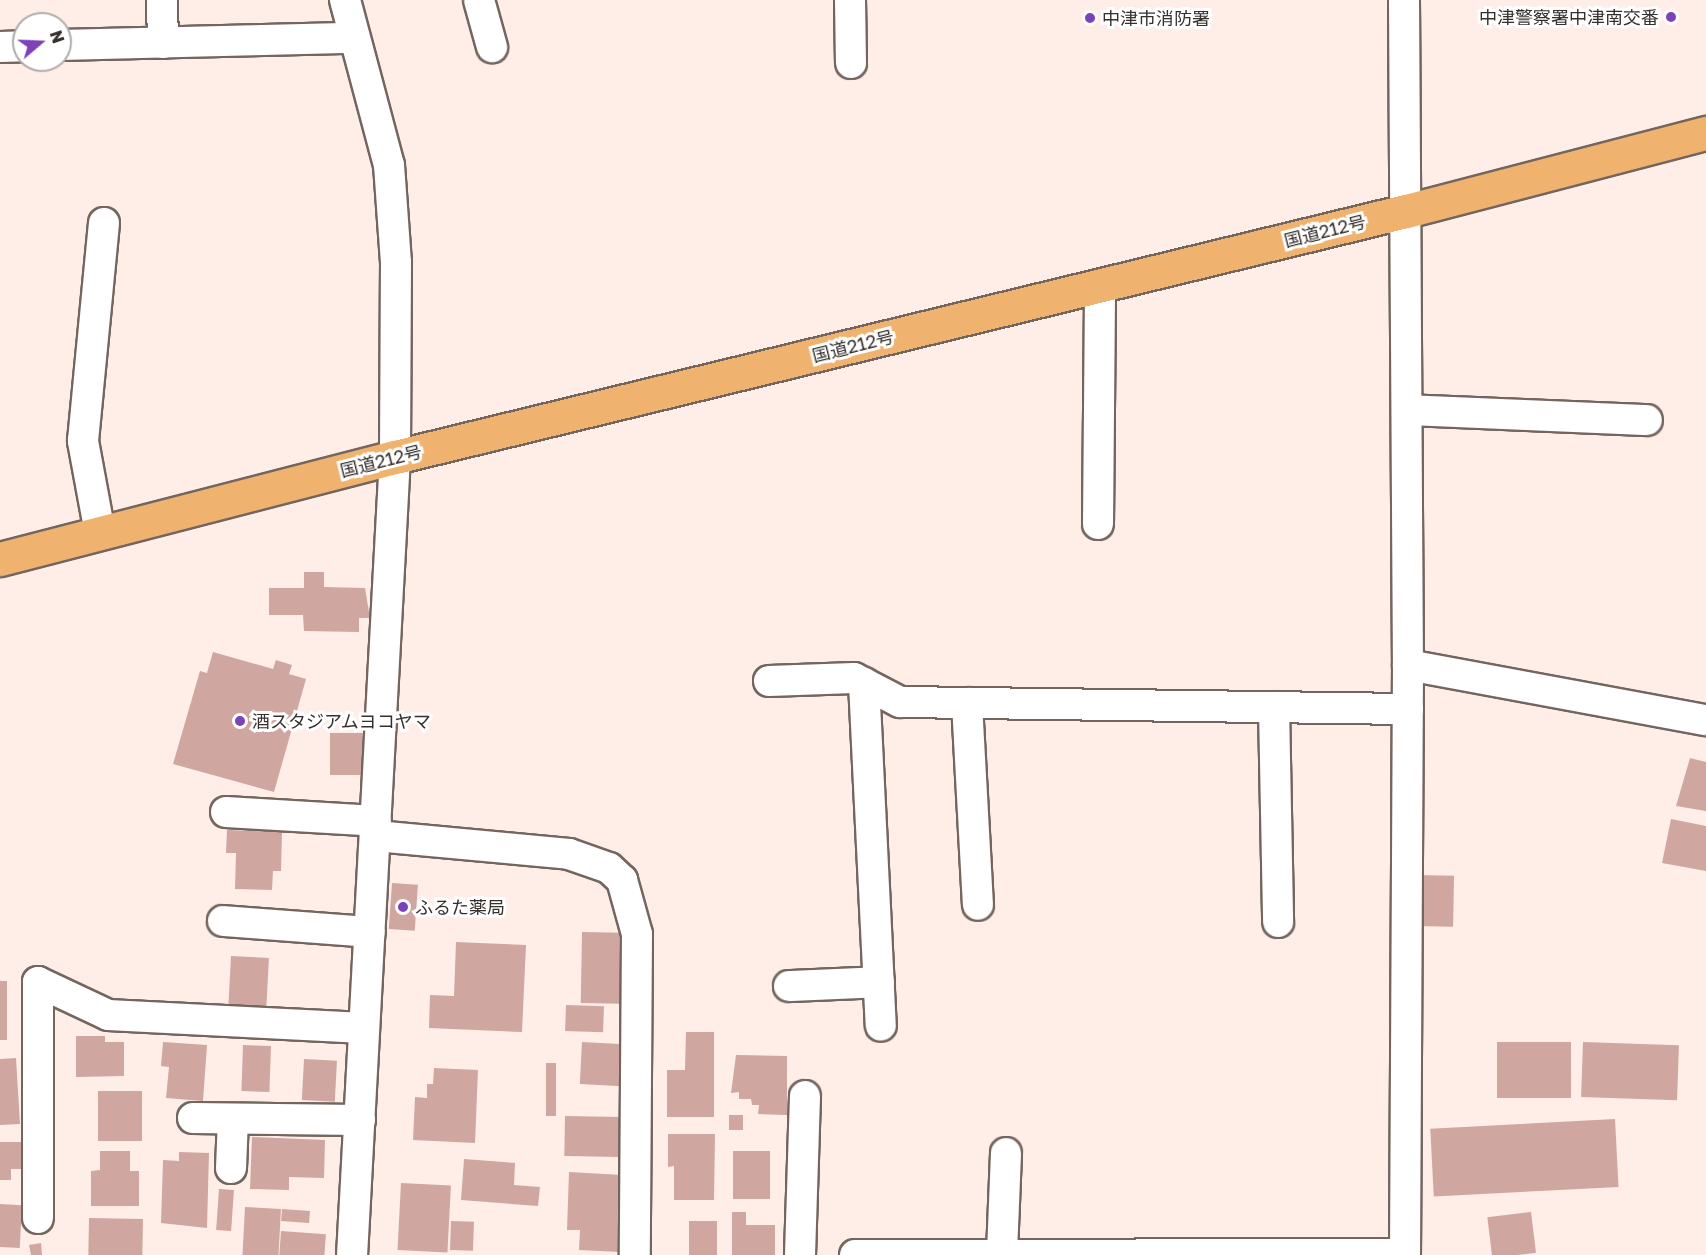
<!DOCTYPE html>
<meta charset="utf-8">
<style>
body{margin:0}
#map{position:relative;width:1706px;height:1255px;overflow:hidden;background:#feeee7;font-family:"Golos Text","Noto Sans JP",sans-serif}
div>[style]{position:absolute}
[style*='--x']{left:calc(var(--x)*1px);top:calc(var(--y)*1px);width:calc(var(--w)*1px);rotate:calc(var(--a)*1deg)}
.building>*{inset:0;background:#d0a6a1;transform-origin:0 0}
.roads{filter:drop-shadow(2px 0 #73665f) drop-shadow(-2px 0 #73665f) drop-shadow(0 2px #73665f) drop-shadow(0 -2px #73665f)}
.street>*{height:30px;margin:-15px;padding:0 15px;transform-origin:15px;border-radius:15px;background:#fff}
.highway>*{height:33px;margin:-16.5px;padding:0 16.5px;transform-origin:16.5px;border-radius:16.5px;background:#f0b36f}
.dots>*{width:16px;height:16px;translate:-50% -50%;box-sizing:border-box;border:3px solid #fff;border-radius:50%}
span{translate:-50% -50%;white-space:nowrap;text-align:center;line-height:1.15;-webkit-text-stroke:6px #fff;paint-order:stroke}
.poi-label{font-size:18px;color:#36302d}
.right{translate:-100% -50%;text-align:right}
.left{translate:0 -50%;text-align:left}
.street-label{font-size:18px;color:#36302d}
.north{position:absolute;left:12px;top:12px;width:60px;height:60px;box-sizing:border-box;background:#fff;border:2px solid #afacab;border-radius:50%;rotate:71deg;font-size:16px;font-weight:700;line-height:24px;text-align:center;color:#36302d}
.north::after{content:'';display:block;margin:auto;width:21px;height:27px;background:#7c42b8;clip-path:polygon(50% 0,100% 100%,50% 72%,0 100%)}
</style>
<div id="map">
<div class="building">
<i style="clip-path:polygon(304px 572px,324px 572px,324px 587px,365px 588px,370px 618px,359px 618px,359px 632px,304px 631px,303px 615px,269px 615px,269px 588px,304px 588px)"></i>
<i style="clip-path:polygon(213px 652px,273px 669px,276px 660px,292px 665px,289px 674px,306px 679px,274px 792px,173px 764px,200px 671px,207px 673px)"></i>
<i style="left:330px;top:733px;width:33px;height:42px"></i>
<i style="clip-path:polygon(1690px 758px,1706px 762px,1706px 811px,1676px 806px)"></i>
<i style="clip-path:polygon(1671px 819px,1706px 826px,1706px 871px,1662px 863px)"></i>
<i style="clip-path:polygon(227px 830px,282px 832px,281px 871px,273px 871px,272px 890px,235px 889px,236px 853px,226px 853px)"></i>
<i style="left:1414px;top:875px;width:40px;height:51px;rotate:1deg"></i>
<i style="left:392px;top:883px;width:26px;height:46px;rotate:4deg"></i>
<i style="left:582px;top:932px;width:40px;height:71px;rotate:1deg"></i>
<i style="clip-path:polygon(456px 942px,526px 945px,522px 1032px,429px 1028px,430px 995px,454px 996px)"></i>
<i style="left:231px;top:956px;width:38px;height:55px;rotate:3deg"></i>
<i style="left:0;top:981px;width:7px;height:59px"></i>
<i style="left:566px;top:1005px;width:38px;height:26px;rotate:2deg"></i>
<i style="clip-path:polygon(686px 1032px,714px 1032px,714px 1117px,667px 1117px,667px 1070px,685px 1070px)"></i>
<i style="clip-path:polygon(76px 1036px,105px 1036px,105px 1042px,124px 1042px,124px 1076px,76px 1077px)"></i>
<i style="clip-path:polygon(163px 1042px,207px 1045px,203px 1101px,166px 1098px,169px 1067px,161px 1066px)"></i>
<i style="left:582px;top:1042px;width:42px;height:42px;rotate:3deg"></i>
<i style="left:1571px;top:1042px;width:56px;height:74px;rotate:90deg"></i>
<i style="left:1583px;top:1042px;width:96px;height:55px;rotate:2deg"></i>
<i style="left:243px;top:1045px;width:28px;height:46px;rotate:2deg"></i>
<i style="clip-path:polygon(736px 1055px,787px 1056px,787px 1115px,758px 1114px,759px 1105px,752px 1105px,751px 1099px,739px 1099px,739px 1092px,731px 1093px)"></i>
<i style="clip-path:polygon(16px 1058px,20px 1124px,0 1125px,0 1059px)"></i>
<i style="left:304px;top:1059px;width:33px;height:41px;rotate:3deg"></i>
<i style="left:546px;top:1063px;width:10px;height:53px"></i>
<i style="clip-path:polygon(434px 1068px,478px 1070px,475px 1143px,413px 1140px,415px 1097px,427px 1098px,427px 1084px,433px 1084px)"></i>
<i style="left:98px;top:1091px;width:44px;height:50px"></i>
<i style="left:729px;top:1115px;width:14px;height:15px"></i>
<i style="left:565px;top:1116px;width:56px;height:40px;rotate:1deg"></i>
<i style="left:1615px;top:1119px;width:68px;height:185px;rotate:87deg"></i>
<i style="clip-path:polygon(668px 1134px,715px 1134px,714px 1200px,674px 1200px,674px 1166px,668px 1167px)"></i>
<i style="clip-path:polygon(252px 1137px,325px 1140px,324px 1178px,289px 1177px,289px 1190px,250px 1189px)"></i>
<i style="clip-path:polygon(0 1142px,21px 1142px,21px 1169px,11px 1169px,11px 1180px,0 1180px)"></i>
<i style="clip-path:polygon(100px 1151px,130px 1151px,130px 1171px,139px 1171px,139px 1206px,91px 1206px,91px 1171px,100px 1170px)"></i>
<i style="left:733px;top:1151px;width:37px;height:48px"></i>
<i style="clip-path:polygon(179px 1152px,209px 1153px,207px 1228px,161px 1223px,163px 1160px,179px 1161px)"></i>
<i style="clip-path:polygon(464px 1159px,515px 1163px,514px 1185px,540px 1187px,538px 1206px,461px 1200px)"></i>
<i style="clip-path:polygon(569px 1172px,622px 1175px,620px 1252px,579px 1250px,580px 1230px,567px 1230px)"></i>
<i style="left:401px;top:1183px;width:50px;height:67px;rotate:3deg"></i>
<i style="left:219px;top:1189px;width:15px;height:41px;rotate:4deg"></i>
<i style="left:0;top:1204px;width:22px;height:43px;rotate:3deg"></i>
<i style="left:245px;top:1207px;width:36px;height:48px;rotate:3deg"></i>
<i style="left:282px;top:1209px;width:28px;height:12px;rotate:4deg"></i>
<i style="clip-path:polygon(732px 1212px,746px 1212px,746px 1225px,775px 1225px,775px 1255px,732px 1255px)"></i>
<i style="left:1531px;top:1212px;width:41px;height:44px;rotate:83deg"></i>
<i style="left:89px;top:1218px;width:54px;height:37px;rotate:1deg"></i>
<i style="left:451px;top:1221px;width:23px;height:29px;rotate:2deg"></i>
<i style="left:689px;top:1221px;width:28px;height:34px"></i>
<i style="left:281px;top:1231px;width:45px;height:24px;rotate:4deg"></i>
<i style="clip-path:polygon(41px 1243px,42px 1255px,31px 1255px,29px 1245px)"></i>
</div>
<div class="roads">
<div class="street">
<i style="--x:162;--y:0;--w:43;--a:88.7"></i>
<i style="--x:345;--y:0;--w:171;--a:75.1"></i>
<i style="--x:389;--y:165;--w:97;--a:85.9"></i>
<i style="--x:396;--y:262;--w:195;--a:90.3"></i>
<i style="--x:395;--y:457;--w:799;--a:93.08"></i>
<i style="--x:479;--y:0;--w:49;--a:74.5"></i>
<i style="--x:850;--y:0;--w:63;--a:89.1"></i>
<i style="--x:1404;--y:0;--w:665;--a:89.66"></i>
<i style="--x:1408;--y:665;--w:590;--a:90.29"></i>
<i style="--x:60;--y:45;--w:294;--a:-1.4"></i>
<i style="--x:0;--y:47;--w:24;--a:-2"></i>
<i style="--x:1407;--y:410;--w:240;--a:2.4"></i>
<i style="--x:1098;--y:524;--w:238;--a:-89.5"></i>
<i style="--x:100;--y:533;--w:94;--a:-100.5"></i>
<i style="--x:83;--y:441;--w:219;--a:-84.5"></i>
<i style="--x:1408;--y:665;--w:303;--a:10.5"></i>
<i style="--x:769;--y:681;--w:85;--a:-2"></i>
<i style="--x:854;--y:678;--w:52;--a:27.6"></i>
<i style="--x:900;--y:702;--w:508;--a:0.79"></i>
<i style="--x:864;--y:683;--w:343;--a:87.2"></i>
<i style="--x:967;--y:703;--w:202;--a:86.9"></i>
<i style="--x:1274;--y:707;--w:215;--a:88.9"></i>
<i style="--x:226;--y:812;--w:150;--a:3.4"></i>
<i style="--x:376;--y:836;--w:194;--a:5.3"></i>
<i style="--x:569;--y:854;--w:42;--a:19.3"></i>
<i style="--x:609;--y:868;--w:18;--a:43"></i>
<i style="--x:622;--y:880;--w:56;--a:74.5"></i>
<i style="--x:637;--y:934;--w:321;--a:90.4"></i>
<i style="--x:223;--y:921;--w:147;--a:4.3"></i>
<i style="--x:789;--y:986;--w:90;--a:-2.5"></i>
<i style="--x:193;--y:1118;--w:167;--a:0.7"></i>
<i style="--x:231;--y:1168;--w:49;--a:-87.7"></i>
<i style="--x:38;--y:1218;--w:236;--a:-90"></i>
<i style="--x:38;--y:982;--w:77;--a:25.2"></i>
<i style="--x:108;--y:1015;--w:256;--a:2.9"></i>
<i style="--x:1002;--y:1253;--w:100;--a:-87.7"></i>
<i style="--x:800;--y:1255;--w:159;--a:-88.2"></i>
<i style="--x:855;--y:1255;--w:550;--a:-0.1"></i>
</div>
<div class="highway">
<i style="--x:0;--y:559;--w:408;--a:-14.5"></i>
<i style="--x:395;--y:457;--w:1040;--a:-13.68"></i>
<i style="--x:1406;--y:211;--w:310;--a:-14.6"></i>
</div>
</div>
<div class="dots">
<i style="left:1671px;top:17px;background:#7c42b8"></i>
<i style="left:1090px;top:18px;background:#7c42b8"></i>
<i style="left:240px;top:721px;background:#7c42b8"></i>
<i style="left:403px;top:907px;background:#7c42b8"></i>
</div>
<div class="poi-label">
<span class="right" style="left:1659px;top:17px">中津警察署中津南交番</span>
<span class="left" style="left:1102px;top:18px">中津市消防署</span>
<span class="left" style="left:252px;top:721px">酒スタジアムヨコヤマ</span>
<span class="left" style="left:415px;top:907px">ふるた薬局</span>
</div>
<div class="street-label">
<span style="left:1325px;top:231px;rotate:-14deg">国道212号</span>
<span style="left:853px;top:346px;rotate:-14deg">国道212号</span>
<span style="left:381px;top:461px;rotate:-14deg">国道212号</span>
</div>
<div class="north">N</div>
</div>
